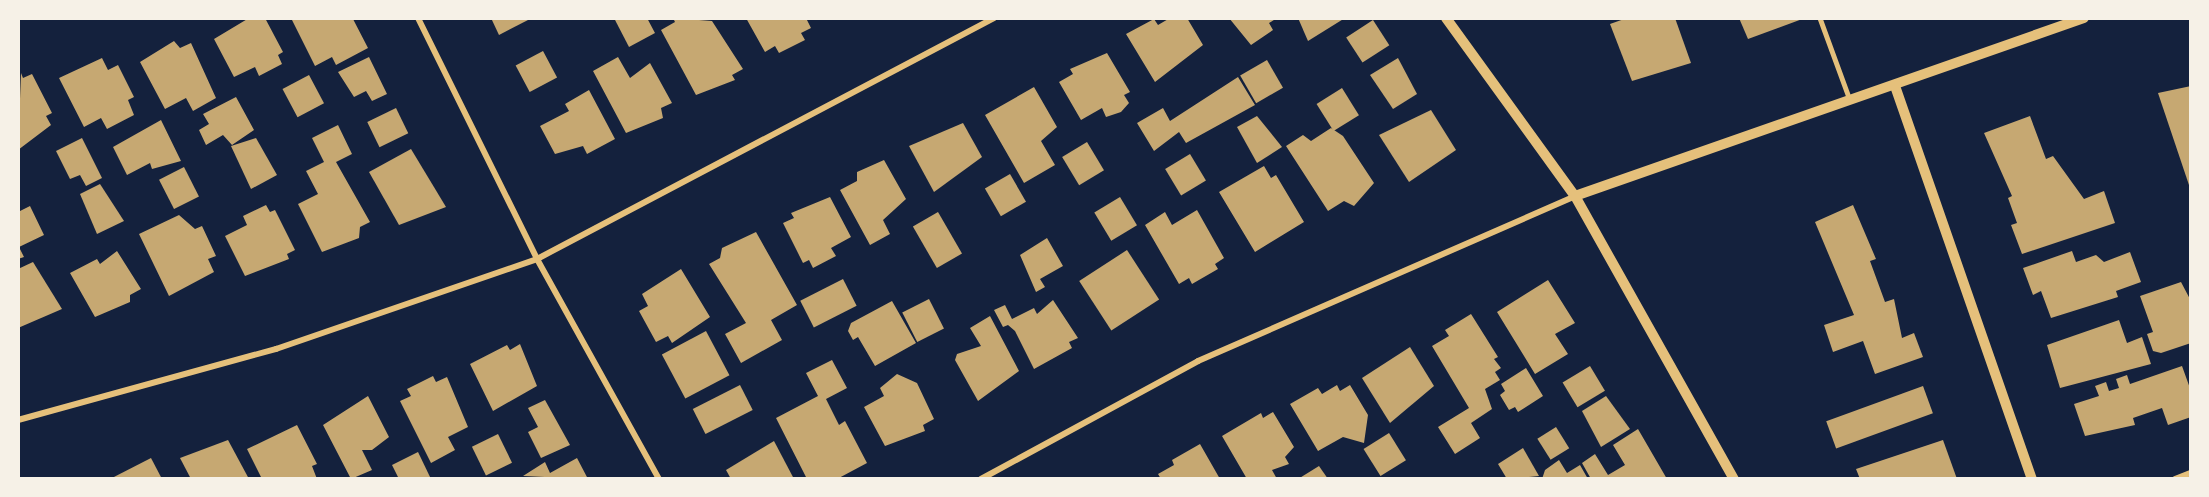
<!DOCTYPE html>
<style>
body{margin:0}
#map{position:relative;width:2209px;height:497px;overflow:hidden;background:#14213d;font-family:"Open Sans",sans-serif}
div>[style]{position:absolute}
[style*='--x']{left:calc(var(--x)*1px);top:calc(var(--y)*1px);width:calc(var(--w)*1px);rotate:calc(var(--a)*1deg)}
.building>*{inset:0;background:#c6a872;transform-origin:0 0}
.service>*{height:4.5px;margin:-2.25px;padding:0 2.25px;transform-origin:2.25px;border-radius:2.25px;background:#e5c07b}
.minor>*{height:6px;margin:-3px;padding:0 3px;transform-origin:3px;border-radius:3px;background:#e5c07b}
.tertiary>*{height:10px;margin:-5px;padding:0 5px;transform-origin:5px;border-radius:5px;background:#e5c07b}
span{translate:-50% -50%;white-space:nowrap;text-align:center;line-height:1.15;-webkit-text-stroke:6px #f6f1e7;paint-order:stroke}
.frame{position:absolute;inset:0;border:20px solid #f6f1e7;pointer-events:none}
</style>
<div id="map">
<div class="building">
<i style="clip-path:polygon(249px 18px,265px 18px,283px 52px,278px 55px,282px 64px,259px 76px,255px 67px,234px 77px,214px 39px)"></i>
<i style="clip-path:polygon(291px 18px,353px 19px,368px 48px,336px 65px,332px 57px,315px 66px)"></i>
<i style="clip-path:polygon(491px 18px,527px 18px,528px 20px,499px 35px)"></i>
<i style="clip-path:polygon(614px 18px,647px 18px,655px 33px,629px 47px)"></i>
<i style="clip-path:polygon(673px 18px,712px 21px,743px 69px,732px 75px,735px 80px,696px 95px,661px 30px,675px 22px)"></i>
<i style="clip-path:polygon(746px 18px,806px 18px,811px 28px,801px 33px,805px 40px,779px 53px,775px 46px,765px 52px)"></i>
<i style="clip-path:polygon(1170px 18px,1187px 18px,1203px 45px,1155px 82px,1126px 34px,1154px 19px,1158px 25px)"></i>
<i style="clip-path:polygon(1229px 18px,1277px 18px,1269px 23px,1273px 30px,1251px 45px)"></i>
<i style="clip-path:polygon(1298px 18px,1345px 18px,1308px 41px)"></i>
<i style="clip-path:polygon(1627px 18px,1675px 18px,1691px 63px,1632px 81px,1610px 24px)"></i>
<i style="clip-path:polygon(1739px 18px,1805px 18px,1748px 39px)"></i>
<i style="left:1373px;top:20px;width:30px;height:32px;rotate:57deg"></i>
<i style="clip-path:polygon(174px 41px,180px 48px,191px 43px,216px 98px,193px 111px,186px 98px,165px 109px,140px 62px)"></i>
<i style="left:543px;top:51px;width:30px;height:31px;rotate:62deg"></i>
<i style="clip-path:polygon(1107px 53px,1130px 92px,1124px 95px,1129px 103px,1121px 112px,1106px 117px,1102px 108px,1081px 120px,1059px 82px,1073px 74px,1070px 69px)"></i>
<i style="clip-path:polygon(369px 57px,387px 94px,372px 101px,366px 91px,354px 97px,338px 72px)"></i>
<i style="clip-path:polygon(618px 57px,630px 78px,650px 63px,672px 103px,661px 108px,663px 118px,626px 133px,593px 71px)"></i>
<i style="clip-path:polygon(102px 58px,108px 70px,118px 65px,134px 97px,128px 100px,134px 115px,107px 129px,101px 118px,84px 127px,59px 78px)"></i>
<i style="clip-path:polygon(1398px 58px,1417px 94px,1393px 109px,1370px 75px)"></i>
<i style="left:1267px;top:60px;width:32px;height:31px;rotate:60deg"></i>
<i style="clip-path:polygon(21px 73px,23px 78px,32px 74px,52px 113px,46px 116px,51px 125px,18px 150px)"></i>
<i style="left:309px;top:75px;width:32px;height:30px;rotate:62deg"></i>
<i style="clip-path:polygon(1238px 77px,1255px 105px,1186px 143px,1179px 132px,1154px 151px,1137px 123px,1163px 108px,1170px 121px)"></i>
<i style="clip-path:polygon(2191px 86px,2191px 191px,2158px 93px)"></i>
<i style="clip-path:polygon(1034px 87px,1057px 127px,1041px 141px,1055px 165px,1024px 183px,985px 115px)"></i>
<i style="left:1342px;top:88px;width:32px;height:30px;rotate:58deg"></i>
<i style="clip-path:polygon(589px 90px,615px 139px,587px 154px,583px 146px,555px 154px,540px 126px,569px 111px,565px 104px)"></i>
<i style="clip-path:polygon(236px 97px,254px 130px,232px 145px,223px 135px,206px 145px,199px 130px,209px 124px,203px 114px)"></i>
<i style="left:396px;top:108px;width:28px;height:32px;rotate:64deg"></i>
<i style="clip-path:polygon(1431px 110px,1456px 150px,1409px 182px,1379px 135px)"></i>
<i style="clip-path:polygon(1257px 116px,1282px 147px,1257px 163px,1237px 127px)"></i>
<i style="clip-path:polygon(2030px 116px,2046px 159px,2053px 156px,2084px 199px,2104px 191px,2115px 223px,2022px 254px,2011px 225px,2017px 223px,2008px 198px,2012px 196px,1984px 133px)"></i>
<i style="clip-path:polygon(161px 120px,181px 161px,152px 169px,150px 163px,127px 175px,113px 147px)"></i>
<i style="clip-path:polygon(963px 123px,982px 157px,934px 192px,909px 146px)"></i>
<i style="clip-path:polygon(338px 125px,352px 154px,336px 162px,370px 222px,360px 227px,359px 238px,322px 252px,298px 204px,318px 194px,306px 171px,324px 162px,312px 138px)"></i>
<i style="clip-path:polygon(1331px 128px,1343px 136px,1374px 183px,1354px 206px,1344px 201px,1328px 211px,1286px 146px,1303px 135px,1311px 141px)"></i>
<i style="clip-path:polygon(82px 138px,102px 178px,86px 186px,80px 175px,70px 179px,56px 151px)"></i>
<i style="clip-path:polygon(256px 138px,277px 175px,251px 189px,231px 146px)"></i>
<i style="left:1087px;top:142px;width:33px;height:29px;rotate:59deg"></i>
<i style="clip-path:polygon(411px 149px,446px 207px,399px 225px,369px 172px)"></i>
<i style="left:1190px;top:154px;width:31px;height:29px;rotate:59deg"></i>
<i style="clip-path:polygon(884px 160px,906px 199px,883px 220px,890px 234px,870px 245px,840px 190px,857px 181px,857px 172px)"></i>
<i style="clip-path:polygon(1264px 166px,1271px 178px,1276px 175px,1304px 222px,1255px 252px,1219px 192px)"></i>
<i style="left:184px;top:167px;width:33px;height:28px;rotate:63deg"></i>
<i style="left:1010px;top:174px;width:32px;height:29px;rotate:60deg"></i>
<i style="clip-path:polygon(100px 184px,124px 221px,97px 234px,80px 194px)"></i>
<i style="clip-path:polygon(830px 197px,851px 237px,831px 248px,836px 256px,813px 268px,809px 260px,803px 263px,783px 223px,794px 218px,791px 213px)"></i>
<i style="left:1120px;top:197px;width:33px;height:30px;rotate:59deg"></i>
<i style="clip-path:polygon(266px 205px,270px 212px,275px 210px,295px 250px,287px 254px,289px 259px,245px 276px,225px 236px,247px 225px,243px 216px)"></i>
<i style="clip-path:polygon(1853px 205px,1876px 259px,1870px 261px,1885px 302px,1894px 299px,1902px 338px,1914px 333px,1923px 357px,1875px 374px,1863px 341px,1833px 352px,1824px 325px,1854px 315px,1815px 222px)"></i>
<i style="clip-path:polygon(30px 206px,44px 235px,19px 247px,24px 257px,18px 259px,18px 212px)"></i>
<i style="clip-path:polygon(1197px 210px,1224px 258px,1215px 264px,1218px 269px,1192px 284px,1189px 278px,1179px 284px,1145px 225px,1165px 212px,1172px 225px)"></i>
<i style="left:938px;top:212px;width:48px;height:29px;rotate:60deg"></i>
<i style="clip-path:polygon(179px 215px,195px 229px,202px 226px,216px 256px,208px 259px,214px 272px,169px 296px,139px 234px)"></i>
<i style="clip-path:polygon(756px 232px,797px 305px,771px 320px,782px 340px,741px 363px,725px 334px,746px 323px,709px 264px,720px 258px,722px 248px)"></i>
<i style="clip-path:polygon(1047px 238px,1063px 266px,1040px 279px,1045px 287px,1036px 292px,1020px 255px)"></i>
<i style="left:1127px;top:250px;width:59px;height:57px;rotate:57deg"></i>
<i style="clip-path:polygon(117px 251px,141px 289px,130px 295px,130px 302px,95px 317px,70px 273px,97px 259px,100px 264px)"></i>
<i style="clip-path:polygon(2072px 251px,2076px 262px,2096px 255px,2104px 262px,2130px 252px,2141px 282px,2116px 291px,2118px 297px,2051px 318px,2041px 291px,2033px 295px,2023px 268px)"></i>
<i style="clip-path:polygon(33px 262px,62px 309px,18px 328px,18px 269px)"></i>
<i style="clip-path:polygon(681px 269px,710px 317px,672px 343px,668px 336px,656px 342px,639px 311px,648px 306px,642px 294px)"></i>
<i style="left:843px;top:279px;width:30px;height:48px;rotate:63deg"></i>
<i style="clip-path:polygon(1548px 280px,1575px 323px,1555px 334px,1568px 354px,1535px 374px,1497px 312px)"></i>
<i style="clip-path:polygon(2181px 282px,2191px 301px,2191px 343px,2161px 353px,2153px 351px,2147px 334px,2153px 332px,2140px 296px)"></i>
<i style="left:929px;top:299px;width:33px;height:30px;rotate:63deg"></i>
<i style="clip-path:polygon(1053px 300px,1078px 338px,1069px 342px,1072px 348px,1034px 369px,1015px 331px,1008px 325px,1003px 327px,994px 310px,1005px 305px,1012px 319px,1034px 308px,1037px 314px)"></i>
<i style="clip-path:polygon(892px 301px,916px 343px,875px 366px,858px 337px,853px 340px,848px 331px,851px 323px)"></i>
<i style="clip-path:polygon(1471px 314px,1498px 357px,1494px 359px,1501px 368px,1495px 372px,1500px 380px,1485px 389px,1492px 409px,1471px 423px,1480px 438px,1455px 454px,1438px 427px,1469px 408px,1432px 346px,1449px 336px,1445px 330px)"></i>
<i style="clip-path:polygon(990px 316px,1019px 371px,978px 401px,955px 360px,957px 354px,981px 346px,970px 328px)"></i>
<i style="clip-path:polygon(2119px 320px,2127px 343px,2142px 337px,2151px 364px,2060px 388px,2047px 345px)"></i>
<i style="left:706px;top:331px;width:50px;height:50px;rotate:62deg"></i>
<i style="clip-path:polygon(520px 344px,537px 386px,493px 411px,470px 364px,507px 345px,510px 350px)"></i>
<i style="clip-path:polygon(1410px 347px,1434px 386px,1390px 423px,1362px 378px)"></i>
<i style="clip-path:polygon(832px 360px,847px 388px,826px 399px,839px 425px,845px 421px,867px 463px,837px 479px,807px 479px,776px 418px,818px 396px,806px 373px)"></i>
<i style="left:1590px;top:366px;width:29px;height:32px;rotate:59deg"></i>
<i style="clip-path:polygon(2182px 366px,2191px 391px,2191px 417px,2168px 425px,2162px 408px,2133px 418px,2135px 425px,2085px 436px,2074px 404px,2099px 396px,2095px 386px,2106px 382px,2109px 391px,2119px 388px,2116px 379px,2127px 375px,2130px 384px)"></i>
<i style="clip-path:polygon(1526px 368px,1543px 396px,1518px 412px,1515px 407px,1509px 410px,1500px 395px,1505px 391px,1501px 384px)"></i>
<i style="clip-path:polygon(897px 374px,917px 383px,934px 419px,923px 425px,925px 431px,885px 446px,864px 407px,884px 396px,880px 388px)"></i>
<i style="clip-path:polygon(433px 376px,436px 382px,447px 377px,468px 427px,448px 437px,455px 450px,431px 463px,400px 401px,411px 396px,407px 389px)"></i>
<i style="left:740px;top:385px;width:28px;height:53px;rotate:63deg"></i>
<i style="clip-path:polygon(1337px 385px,1340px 391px,1350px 385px,1368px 415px,1364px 443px,1343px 437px,1318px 451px,1290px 404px,1318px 388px,1322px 394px)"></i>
<i style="left:1923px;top:386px;width:29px;height:103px;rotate:70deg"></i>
<i style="clip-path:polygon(368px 396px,389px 437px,372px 450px,362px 450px,372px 470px,351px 479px,323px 425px)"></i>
<i style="clip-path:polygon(1606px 396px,1630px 429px,1601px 447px,1582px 411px)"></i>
<i style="clip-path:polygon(545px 400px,570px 445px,541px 458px,528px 432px,538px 427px,528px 408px)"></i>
<i style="clip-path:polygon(1273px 412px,1294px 447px,1285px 457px,1289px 464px,1272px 470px,1277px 479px,1247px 479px,1222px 436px,1261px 413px,1263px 418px)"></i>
<i style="clip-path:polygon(297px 425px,317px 464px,312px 466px,317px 479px,262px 479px,247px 449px)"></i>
<i style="left:1556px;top:427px;width:25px;height:22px;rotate:58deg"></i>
<i style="clip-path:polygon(1638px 429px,1667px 479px,1591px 479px,1582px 463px,1595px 454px,1608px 475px,1625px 465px,1613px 445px)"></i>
<i style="left:1389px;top:433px;width:32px;height:30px;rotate:58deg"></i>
<i style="left:498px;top:434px;width:32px;height:29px;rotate:64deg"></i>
<i style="clip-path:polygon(228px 440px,249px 479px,191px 479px,180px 458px)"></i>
<i style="clip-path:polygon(1943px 440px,1957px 479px,1860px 479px,1856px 469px)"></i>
<i style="clip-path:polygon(774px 441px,794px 479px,731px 479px,726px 470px)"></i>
<i style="clip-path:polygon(1200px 444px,1220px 479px,1161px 479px,1158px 474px,1174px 465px,1172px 460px)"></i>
<i style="clip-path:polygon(1523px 448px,1539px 476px,1507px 479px,1498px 464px)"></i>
<i style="clip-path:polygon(418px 452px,431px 479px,399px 479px,392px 465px)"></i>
<i style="clip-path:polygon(151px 458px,162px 479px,110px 479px)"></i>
<i style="clip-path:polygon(577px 458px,588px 479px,523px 476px,545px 462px,550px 473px)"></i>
<i style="clip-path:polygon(1559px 460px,1567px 473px,1580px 465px,1588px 479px,1542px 479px,1545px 470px)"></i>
<i style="clip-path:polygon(1319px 466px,1328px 479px,1298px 479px)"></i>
</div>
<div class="service">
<i style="--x:1820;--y:18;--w:87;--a:69.9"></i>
</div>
<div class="minor">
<i style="--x:418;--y:18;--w:269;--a:63.7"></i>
<i style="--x:537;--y:259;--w:252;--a:61"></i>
<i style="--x:18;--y:420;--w:268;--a:-15.4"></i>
<i style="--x:276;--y:349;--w:276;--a:-19"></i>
<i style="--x:537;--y:259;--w:517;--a:-27.81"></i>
<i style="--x:981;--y:479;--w:247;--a:-28.5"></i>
<i style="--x:1198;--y:361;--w:412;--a:-23.6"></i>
<i style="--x:2175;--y:479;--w:17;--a:-21"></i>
</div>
<div class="tertiary">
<i style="--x:1446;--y:18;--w:220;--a:54.1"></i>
<i style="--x:1575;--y:196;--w:325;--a:60.7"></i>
<i style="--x:1895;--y:86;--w:416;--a:70.8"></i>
<i style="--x:1575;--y:196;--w:539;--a:-19.28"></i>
</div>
<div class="frame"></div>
</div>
